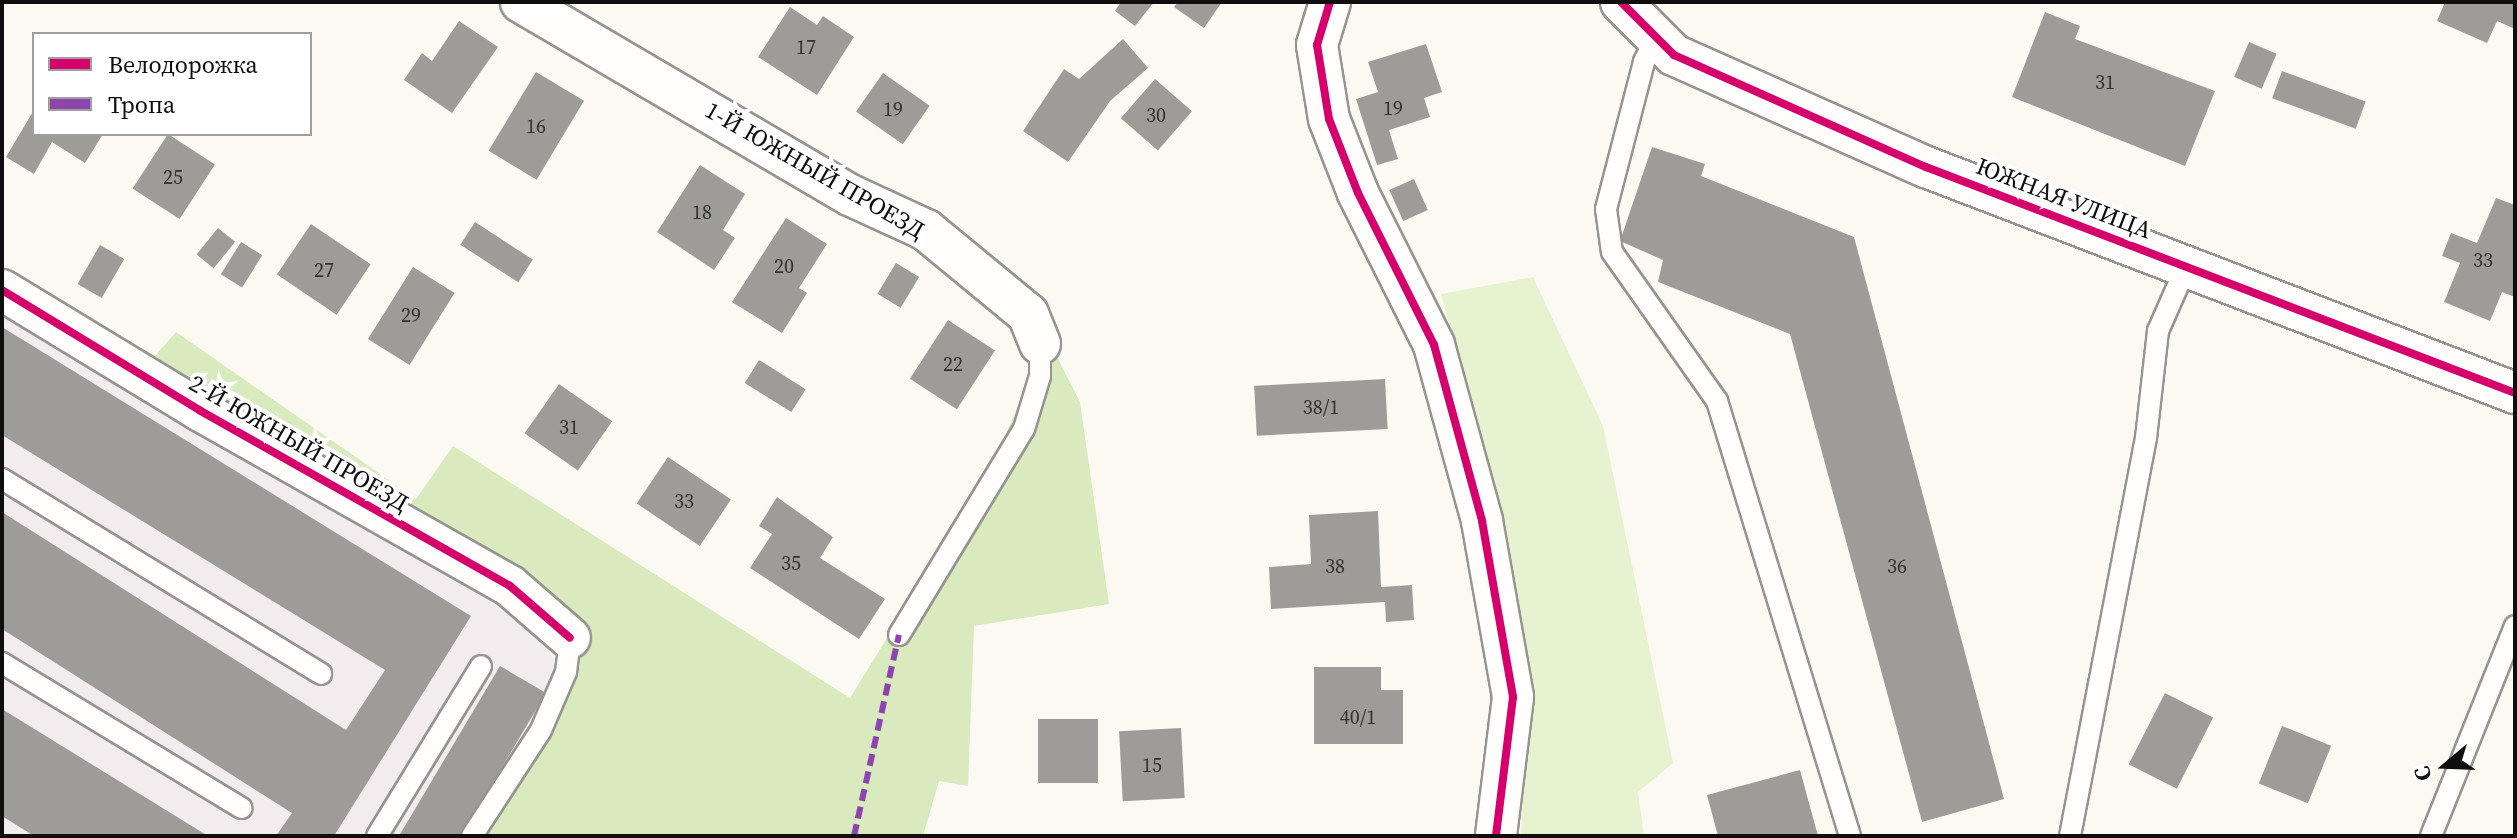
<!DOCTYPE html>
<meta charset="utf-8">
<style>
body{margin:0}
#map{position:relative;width:2517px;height:838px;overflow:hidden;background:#fcf9f2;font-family:"Source Serif 4",serif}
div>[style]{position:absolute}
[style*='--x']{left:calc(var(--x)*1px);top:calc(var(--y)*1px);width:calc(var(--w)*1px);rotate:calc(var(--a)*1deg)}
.industrial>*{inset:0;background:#f3ecef}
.green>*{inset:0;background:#e7f2d0}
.forest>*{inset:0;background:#d8eabe}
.building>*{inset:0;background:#9e9c98;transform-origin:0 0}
.roads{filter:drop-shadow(2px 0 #959491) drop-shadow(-2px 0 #959491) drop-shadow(0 2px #959491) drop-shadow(0 -2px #959491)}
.lane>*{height:20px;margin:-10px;padding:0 10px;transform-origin:10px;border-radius:10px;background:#fffefd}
.street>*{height:40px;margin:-20px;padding:0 20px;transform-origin:20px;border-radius:20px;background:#fffefd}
.quiet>*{height:6px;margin-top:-3px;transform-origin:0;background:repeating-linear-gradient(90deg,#8e44ad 0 12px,transparent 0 18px)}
.cycleway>*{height:8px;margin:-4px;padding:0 4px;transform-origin:4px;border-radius:4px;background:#d6006c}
span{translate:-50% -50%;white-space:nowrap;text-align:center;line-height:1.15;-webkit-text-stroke:8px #fff;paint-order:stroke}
.number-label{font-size:20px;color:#323230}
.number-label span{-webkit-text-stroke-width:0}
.street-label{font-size:24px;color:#0e0e0e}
.frame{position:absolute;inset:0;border:4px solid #0e0e0e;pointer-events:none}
.legend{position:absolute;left:32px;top:32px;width:280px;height:104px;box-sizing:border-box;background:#fff;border:2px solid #9f9f9f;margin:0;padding:10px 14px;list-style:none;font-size:24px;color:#0e0e0e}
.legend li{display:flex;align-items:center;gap:16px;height:40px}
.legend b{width:40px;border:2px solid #9f9f9f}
.north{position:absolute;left:2405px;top:726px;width:80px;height:80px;-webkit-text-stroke:6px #fff;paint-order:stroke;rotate:251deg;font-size:22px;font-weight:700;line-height:32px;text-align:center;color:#0e0e0e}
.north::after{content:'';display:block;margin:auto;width:28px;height:36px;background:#0e0e0e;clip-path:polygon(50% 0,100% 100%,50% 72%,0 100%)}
</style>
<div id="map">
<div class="industrial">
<i style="clip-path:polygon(2px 302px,541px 633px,560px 673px,474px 836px,2px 836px)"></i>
</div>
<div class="green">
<i style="clip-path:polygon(1533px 277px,1603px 426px,1673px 763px,1638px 792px,1644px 836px,1521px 836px,1529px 698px,1501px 521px,1441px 294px)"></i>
</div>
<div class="forest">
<i style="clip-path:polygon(176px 332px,416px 499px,453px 446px,850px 698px,992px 468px,1030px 377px,1052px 347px,1080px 402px,1109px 604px,974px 626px,968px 786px,939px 781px,923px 836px,474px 836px,585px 632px,155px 356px)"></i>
</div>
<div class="building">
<i style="clip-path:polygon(1121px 2px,1154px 2px,1135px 26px,1115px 11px)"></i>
<i style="clip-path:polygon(1178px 2px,1222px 2px,1204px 28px,1174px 7px)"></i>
<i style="clip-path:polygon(2445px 2px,2515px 2px,2515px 29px,2497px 21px,2487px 43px,2437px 21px)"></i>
<i style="clip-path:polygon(790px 7px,817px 25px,823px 16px,854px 37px,817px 95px,758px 57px)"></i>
<i style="clip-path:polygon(2045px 12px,2080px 26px,2075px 39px,2215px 91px,2185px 166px,2012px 97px)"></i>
<i style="clip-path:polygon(459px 21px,498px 47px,452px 113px,404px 80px,422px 53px,432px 61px)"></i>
<i style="clip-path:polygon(1123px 39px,1148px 68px,1110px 101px,1068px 162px,1023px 131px,1064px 69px,1079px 79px)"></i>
<i style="left:2249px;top:42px;width:30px;height:38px;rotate:23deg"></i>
<i style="clip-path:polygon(1426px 44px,1442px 92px,1424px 98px,1430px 117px,1389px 130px,1398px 159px,1377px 165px,1356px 99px,1378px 92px,1368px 62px)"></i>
<i style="left:2282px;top:71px;width:89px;height:29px;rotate:20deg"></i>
<i style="left:536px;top:72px;width:56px;height:92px;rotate:31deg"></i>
<i style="left:883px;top:73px;width:57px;height:47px;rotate:35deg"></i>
<i style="left:1155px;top:79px;width:49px;height:52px;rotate:41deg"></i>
<i style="clip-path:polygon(34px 110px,34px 134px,103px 134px,85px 163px,52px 142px,34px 174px,6px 157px)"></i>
<i style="left:168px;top:134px;width:56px;height:65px;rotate:33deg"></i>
<i style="clip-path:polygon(1652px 147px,1705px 164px,1701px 176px,1854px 237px,2004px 799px,1922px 822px,1790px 334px,1658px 282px,1663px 260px,1620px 241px)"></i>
<i style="clip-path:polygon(700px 165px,745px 194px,723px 230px,735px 238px,714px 270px,657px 232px)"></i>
<i style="left:1414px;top:179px;width:34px;height:27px;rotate:66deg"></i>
<i style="clip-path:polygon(2496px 198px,2515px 205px,2515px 297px,2502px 292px,2490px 321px,2444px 302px,2460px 263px,2442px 256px,2451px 233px,2477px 243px)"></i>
<i style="clip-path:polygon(786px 218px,827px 244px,799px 288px,807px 293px,782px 333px,732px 302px)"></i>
<i style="left:475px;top:222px;width:69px;height:27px;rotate:33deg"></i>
<i style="left:311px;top:224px;width:72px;height:61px;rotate:34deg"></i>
<i style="left:218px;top:228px;width:22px;height:34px;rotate:39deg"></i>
<i style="left:241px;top:242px;width:25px;height:38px;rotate:32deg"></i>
<i style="left:100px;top:245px;width:28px;height:45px;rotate:30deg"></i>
<i style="left:896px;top:263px;width:27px;height:36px;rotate:31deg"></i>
<i style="left:413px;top:267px;width:49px;height:85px;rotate:32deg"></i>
<i style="left:948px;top:320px;width:56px;height:70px;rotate:33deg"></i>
<i style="clip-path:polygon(2px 327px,471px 616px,334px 836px,276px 836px,292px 813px,2px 629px,2px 512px,346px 730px,385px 670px,2px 435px)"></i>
<i style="left:759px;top:360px;width:55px;height:27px;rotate:32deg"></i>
<i style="left:1385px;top:379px;width:50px;height:131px;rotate:87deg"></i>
<i style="left:559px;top:384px;width:65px;height:60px;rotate:35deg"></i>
<i style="left:668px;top:457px;width:76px;height:56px;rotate:34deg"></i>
<i style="clip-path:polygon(777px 497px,833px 537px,820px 558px,885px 599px,859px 639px,750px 568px,772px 534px,759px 526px)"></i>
<i style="clip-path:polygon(1378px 511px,1381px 587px,1412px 585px,1414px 620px,1386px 622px,1385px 602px,1271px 609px,1269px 567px,1311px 564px,1309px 515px)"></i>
<i style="clip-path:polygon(500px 666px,546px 693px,461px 836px,399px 836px)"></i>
<i style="clip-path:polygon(1314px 667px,1381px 667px,1381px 690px,1403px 690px,1403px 744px,1314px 744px)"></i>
<i style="left:2165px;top:693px;width:54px;height:80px;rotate:27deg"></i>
<i style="clip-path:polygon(2px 709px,208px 836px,34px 836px,2px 816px)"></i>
<i style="left:1038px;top:719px;width:60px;height:64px"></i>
<i style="left:2282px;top:726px;width:53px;height:62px;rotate:22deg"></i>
<i style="left:1181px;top:728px;width:70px;height:62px;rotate:87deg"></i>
<i style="clip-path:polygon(1800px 770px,1818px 836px,1718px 836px,1707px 795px)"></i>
</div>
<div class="roads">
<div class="lane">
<i style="--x:1656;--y:38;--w:27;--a:117"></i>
<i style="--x:1644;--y:62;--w:152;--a:104.5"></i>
<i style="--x:1606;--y:209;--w:43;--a:82.1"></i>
<i style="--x:1612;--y:252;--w:182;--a:54.8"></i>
<i style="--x:1717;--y:401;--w:455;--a:73"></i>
<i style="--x:2;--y:479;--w:374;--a:31.4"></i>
<i style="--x:899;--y:635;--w:241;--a:-58.8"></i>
<i style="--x:1024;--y:429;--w:55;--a:-73.2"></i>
<i style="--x:1040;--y:376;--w:32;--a:-90"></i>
<i style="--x:2;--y:663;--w:280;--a:31.2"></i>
<i style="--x:377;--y:836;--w:199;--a:-58.5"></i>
<i style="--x:472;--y:836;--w:126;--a:-56.9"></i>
<i style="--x:541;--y:730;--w:63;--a:-66.7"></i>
<i style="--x:566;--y:672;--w:34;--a:-83"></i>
<i style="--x:2070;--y:836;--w:405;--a:-79.2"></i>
<i style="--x:2146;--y:438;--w:108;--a:-83.6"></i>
<i style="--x:2158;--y:331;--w:72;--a:-66.3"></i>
<i style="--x:2431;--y:836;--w:226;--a:-68.2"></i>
</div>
<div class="street">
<i style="--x:521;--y:2;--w:381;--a:30.4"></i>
<i style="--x:850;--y:195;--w:84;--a:24.7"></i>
<i style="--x:926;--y:230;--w:132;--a:39.5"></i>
<i style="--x:1028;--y:314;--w:32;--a:68"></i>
<i style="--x:1330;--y:2;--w:45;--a:106.8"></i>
<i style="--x:1317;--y:45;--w:75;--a:80.8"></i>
<i style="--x:1329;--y:119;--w:79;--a:68.6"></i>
<i style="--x:1358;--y:193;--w:170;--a:63.4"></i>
<i style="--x:1434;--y:345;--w:182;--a:74.7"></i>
<i style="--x:1482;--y:521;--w:179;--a:80"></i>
<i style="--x:1513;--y:697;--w:140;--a:97"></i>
<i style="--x:1621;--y:2;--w:75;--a:45"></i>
<i style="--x:1674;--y:55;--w:276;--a:24"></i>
<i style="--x:1926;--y:167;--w:631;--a:20.99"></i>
<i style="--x:2;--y:290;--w:231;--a:31.3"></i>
<i style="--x:199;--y:410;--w:357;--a:29.5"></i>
<i style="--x:510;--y:586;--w:79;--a:40.9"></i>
</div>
</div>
<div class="quiet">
<i style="--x:854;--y:836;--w:206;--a:-77.4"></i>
</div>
<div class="cycleway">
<i style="--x:1330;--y:2;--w:45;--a:106.8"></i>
<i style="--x:1317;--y:45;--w:75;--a:80.8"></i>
<i style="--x:1329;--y:119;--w:79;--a:68.6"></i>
<i style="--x:1358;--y:193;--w:170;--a:63.4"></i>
<i style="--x:1434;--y:345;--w:182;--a:74.7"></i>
<i style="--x:1482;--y:521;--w:179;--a:80"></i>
<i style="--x:1513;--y:697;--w:140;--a:97"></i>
<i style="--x:1621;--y:2;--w:75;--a:45"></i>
<i style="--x:1674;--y:55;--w:276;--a:24"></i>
<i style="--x:1926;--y:167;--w:631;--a:20.99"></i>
<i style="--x:2;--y:290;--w:231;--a:31.3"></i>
<i style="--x:199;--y:410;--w:357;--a:29.5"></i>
<i style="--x:510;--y:586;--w:79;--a:40.9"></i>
</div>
<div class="number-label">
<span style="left:806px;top:47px">17</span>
<span style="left:2105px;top:82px">31</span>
<span style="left:1393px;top:108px">19</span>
<span style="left:893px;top:109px">19</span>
<span style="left:1156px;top:115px">30</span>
<span style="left:536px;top:126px">16</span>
<span style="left:173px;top:177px">25</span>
<span style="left:702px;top:212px">18</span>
<span style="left:2483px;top:260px">33</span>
<span style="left:784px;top:266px">20</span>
<span style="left:324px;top:270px">27</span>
<span style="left:411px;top:315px">29</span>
<span style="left:953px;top:364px">22</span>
<span style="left:1321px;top:407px">38/1</span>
<span style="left:569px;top:427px">31</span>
<span style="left:684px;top:501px">33</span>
<span style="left:791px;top:563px">35</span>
<span style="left:1335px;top:566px">38</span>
<span style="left:1897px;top:566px">36</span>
<span style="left:1358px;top:717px">40/1</span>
<span style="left:1152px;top:765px">15</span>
</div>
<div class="street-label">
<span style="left:815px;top:170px;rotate:30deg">1-Й ЮЖНЫЙ ПРОЕЗД</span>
<span style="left:2064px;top:198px;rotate:21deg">ЮЖНАЯ УЛИЦА</span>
<span style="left:299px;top:443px;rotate:30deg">2-Й ЮЖНЫЙ ПРОЕЗД</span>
</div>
<div class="frame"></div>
<ul class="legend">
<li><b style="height:10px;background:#d6006c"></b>Велодорожка</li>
<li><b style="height:10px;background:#8e44ad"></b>Тропа</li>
</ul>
<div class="north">С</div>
</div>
